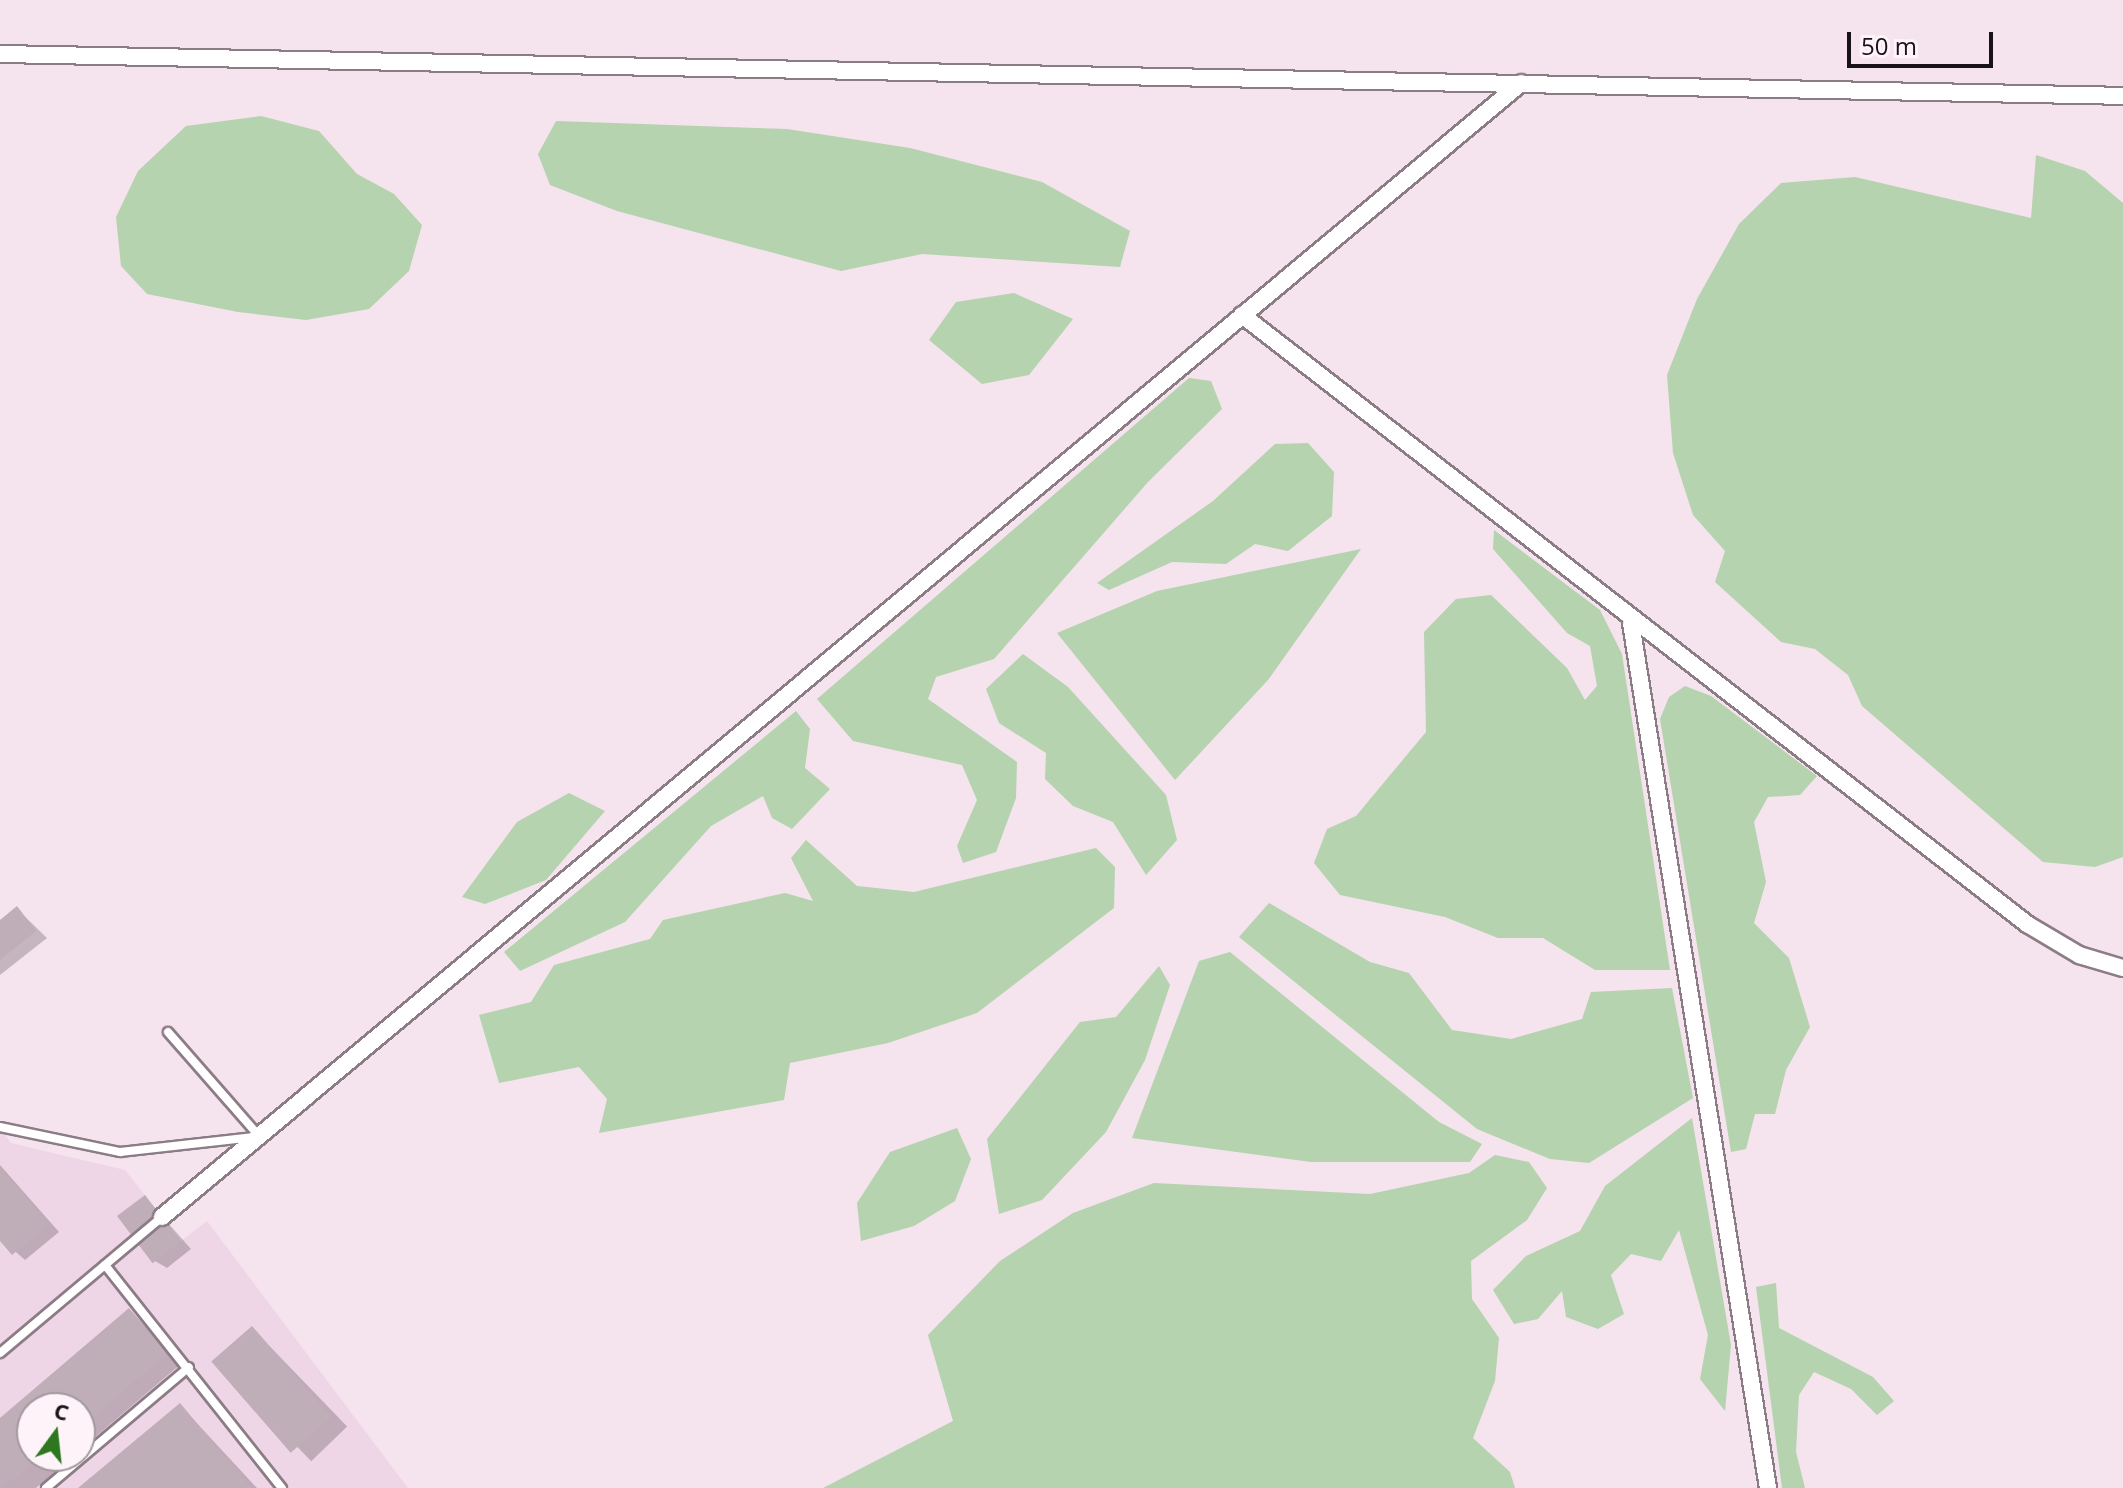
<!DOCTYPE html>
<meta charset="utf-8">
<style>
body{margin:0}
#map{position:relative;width:2123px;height:1488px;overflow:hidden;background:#f5e3ee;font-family:"Open Sans",sans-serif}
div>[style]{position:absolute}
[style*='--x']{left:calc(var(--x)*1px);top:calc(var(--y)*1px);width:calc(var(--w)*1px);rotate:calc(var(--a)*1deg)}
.built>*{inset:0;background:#efd6e6}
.green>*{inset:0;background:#b4d3ae}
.shadow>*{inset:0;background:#0003;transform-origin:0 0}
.building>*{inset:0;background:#bfadb8;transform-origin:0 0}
.roads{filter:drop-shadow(2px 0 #8c7c86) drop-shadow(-2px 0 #8c7c86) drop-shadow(0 2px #8c7c86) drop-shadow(0 -2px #8c7c86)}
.lane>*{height:8px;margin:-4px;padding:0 4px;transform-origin:4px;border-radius:4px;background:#fff}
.street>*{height:16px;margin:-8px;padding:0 8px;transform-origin:8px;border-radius:8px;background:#fff}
span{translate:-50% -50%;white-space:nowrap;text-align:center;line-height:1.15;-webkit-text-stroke:6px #fef3f9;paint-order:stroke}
.north{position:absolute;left:16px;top:1392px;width:80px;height:80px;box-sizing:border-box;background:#fef3f9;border:2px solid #a2999f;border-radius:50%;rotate:15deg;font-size:22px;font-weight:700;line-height:32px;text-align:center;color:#191317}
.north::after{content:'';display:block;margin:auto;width:28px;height:36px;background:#2d781f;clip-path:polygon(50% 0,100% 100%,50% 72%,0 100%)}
.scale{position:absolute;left:1847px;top:32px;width:146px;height:36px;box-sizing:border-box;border:4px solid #191317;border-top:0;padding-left:10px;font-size:24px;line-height:28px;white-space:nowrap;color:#191317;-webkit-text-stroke:6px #fef3f9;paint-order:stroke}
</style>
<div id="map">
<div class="built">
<i style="clip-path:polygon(evenodd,0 1129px,11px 1143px,125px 1170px,181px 1241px,207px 1221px,408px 1488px,0 1488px,0 1129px,32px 1408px,80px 1408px,80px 1456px,32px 1456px,32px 1408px)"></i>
</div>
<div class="green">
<i style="clip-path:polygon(261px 116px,319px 131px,357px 174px,394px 194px,422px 225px,409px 271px,369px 309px,306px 320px,238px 312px,147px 294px,121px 266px,116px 217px,138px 171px,186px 126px)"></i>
<i style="clip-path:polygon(556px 121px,787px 129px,910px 148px,1042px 182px,1130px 231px,1120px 267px,922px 254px,841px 271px,617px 211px,550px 185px,538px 154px)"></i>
<i style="clip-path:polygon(2036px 155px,2085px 171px,2123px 203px,2123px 857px,2095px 867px,2043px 862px,1862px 706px,1848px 675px,1815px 649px,1781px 642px,1715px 582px,1725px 551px,1693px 515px,1673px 453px,1667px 375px,1697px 299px,1739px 224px,1781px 183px,1855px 177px,2031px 218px)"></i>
<i style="clip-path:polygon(1014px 293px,1073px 319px,1029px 375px,982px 384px,929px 340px,956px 302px)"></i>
<i style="clip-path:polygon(1189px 378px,1211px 381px,1222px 409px,1148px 482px,994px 659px,936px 677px,928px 699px,1017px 762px,1016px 798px,996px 852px,963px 863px,957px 846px,977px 800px,962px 765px,853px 741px,817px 699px)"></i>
<i style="clip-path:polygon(1308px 443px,1334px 472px,1332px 516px,1288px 551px,1255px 544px,1226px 564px,1172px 562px,1109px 590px,1097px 583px,1213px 501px,1275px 444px)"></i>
<i style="clip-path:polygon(1494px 530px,1600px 610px,1622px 654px,1670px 970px,1595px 970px,1543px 938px,1498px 938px,1445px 917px,1340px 895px,1314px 863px,1327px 829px,1356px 816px,1426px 732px,1424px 632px,1456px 599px,1491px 595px,1567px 668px,1585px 700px,1597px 686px,1590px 646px,1567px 633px,1493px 549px)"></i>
<i style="clip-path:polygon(1361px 549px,1268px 680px,1175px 780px,1057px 633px,1157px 591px)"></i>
<i style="clip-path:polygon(1023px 654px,1068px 687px,1166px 795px,1177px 840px,1146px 875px,1113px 822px,1073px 806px,1045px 779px,1046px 753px,999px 723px,986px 689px)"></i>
<i style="clip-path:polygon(1685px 686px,1711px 696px,1817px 776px,1800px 795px,1768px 797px,1754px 822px,1766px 882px,1754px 923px,1789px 958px,1810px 1027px,1786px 1070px,1775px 1114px,1755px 1114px,1746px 1149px,1731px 1152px,1660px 719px,1669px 697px)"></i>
<i style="clip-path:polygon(796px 711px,810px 729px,805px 768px,830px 789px,792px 829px,772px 818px,763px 796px,711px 826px,625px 922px,520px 971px,504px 952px)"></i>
<i style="clip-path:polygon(569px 793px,605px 811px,546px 880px,485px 904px,462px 897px,517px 822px)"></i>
<i style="clip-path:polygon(806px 840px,857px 886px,914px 892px,1096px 848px,1115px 867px,1114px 908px,977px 1013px,888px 1043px,790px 1063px,784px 1100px,599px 1133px,607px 1099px,579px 1067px,499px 1083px,479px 1015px,531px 1002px,554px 965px,650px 939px,663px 920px,785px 893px,813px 901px,791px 858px)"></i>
<i style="clip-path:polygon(1269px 903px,1370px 962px,1409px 973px,1452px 1030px,1511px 1039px,1582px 1019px,1591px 992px,1672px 988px,1693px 1098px,1589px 1163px,1550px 1159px,1477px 1129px,1239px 937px)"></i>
<i style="clip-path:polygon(1230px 952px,1439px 1122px,1482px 1144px,1470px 1162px,1311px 1162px,1132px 1138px,1199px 961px)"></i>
<i style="clip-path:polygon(1159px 966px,1170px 985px,1145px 1060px,1106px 1132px,1042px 1200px,999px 1214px,987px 1139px,1080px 1022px,1116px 1017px)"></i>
<i style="clip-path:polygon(1692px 1118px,1731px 1345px,1725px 1411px,1700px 1379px,1708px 1335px,1679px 1230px,1661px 1261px,1631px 1254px,1611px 1275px,1624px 1314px,1598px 1329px,1566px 1317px,1562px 1291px,1538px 1319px,1514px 1324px,1493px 1290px,1526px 1256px,1580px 1231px,1605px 1186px)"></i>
<i style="clip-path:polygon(957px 1128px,971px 1159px,955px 1201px,914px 1226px,861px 1241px,857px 1203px,890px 1152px)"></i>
<i style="clip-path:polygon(1495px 1155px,1529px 1162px,1547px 1188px,1527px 1220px,1471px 1261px,1472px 1299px,1499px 1338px,1495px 1381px,1473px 1438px,1510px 1472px,1515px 1488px,823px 1488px,953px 1421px,928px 1335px,1000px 1261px,1073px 1213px,1154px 1183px,1370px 1194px,1469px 1173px)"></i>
<i style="clip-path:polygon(1776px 1283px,1779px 1328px,1873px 1377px,1894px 1401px,1877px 1415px,1851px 1389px,1814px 1372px,1799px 1395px,1796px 1452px,1805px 1488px,1782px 1488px,1756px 1287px)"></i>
</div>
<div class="shadow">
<i style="clip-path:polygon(17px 909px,47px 938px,0 975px,0 922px)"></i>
<i style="clip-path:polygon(0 1165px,59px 1232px,25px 1260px,0 1238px)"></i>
<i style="clip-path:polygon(145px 1197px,191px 1249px,167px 1268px,155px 1261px)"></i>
<i style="clip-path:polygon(129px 1310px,182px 1363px,80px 1450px,80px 1408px,32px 1408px,32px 1456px,74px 1456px,36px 1488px,0 1488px,0 1421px)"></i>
<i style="left:252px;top:1328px;width:137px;height:50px;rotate:46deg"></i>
<i style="clip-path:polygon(180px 1405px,257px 1488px,81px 1488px)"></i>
</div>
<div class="building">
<i style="clip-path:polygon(17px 906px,36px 931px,0 960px,0 920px)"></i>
<i style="clip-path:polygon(0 1167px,48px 1225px,12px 1255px,0 1241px)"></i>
<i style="left:145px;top:1195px;width:59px;height:35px;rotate:53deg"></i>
<i style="clip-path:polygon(129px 1308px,168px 1353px,80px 1428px,80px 1408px,32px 1408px,32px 1456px,47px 1456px,0 1488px,0 1418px)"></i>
<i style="left:252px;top:1326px;width:121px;height:54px;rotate:49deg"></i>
<i style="clip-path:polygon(180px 1403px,251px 1488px,78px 1488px)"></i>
</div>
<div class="roads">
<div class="lane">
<i style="--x:168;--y:1032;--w:138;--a:48.8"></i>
<i style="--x:0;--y:1127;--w:123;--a:11.8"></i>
<i style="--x:120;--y:1152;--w:135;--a:-6.4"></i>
<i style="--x:105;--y:1265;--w:285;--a:51.6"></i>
<i style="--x:0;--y:1353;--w:212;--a:-40"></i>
<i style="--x:46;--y:1488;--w:187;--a:-40.2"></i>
</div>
<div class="street">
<i style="--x:0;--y:54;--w:2123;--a:1.13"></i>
<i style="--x:1242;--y:315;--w:994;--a:37.8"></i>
<i style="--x:2027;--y:924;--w:61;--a:30.8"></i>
<i style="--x:2079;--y:955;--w:46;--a:16.5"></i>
<i style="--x:1631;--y:623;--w:876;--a:81"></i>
<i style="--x:162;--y:1217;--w:1770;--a:-39.84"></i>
</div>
</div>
<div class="north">С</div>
<div class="scale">50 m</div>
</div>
